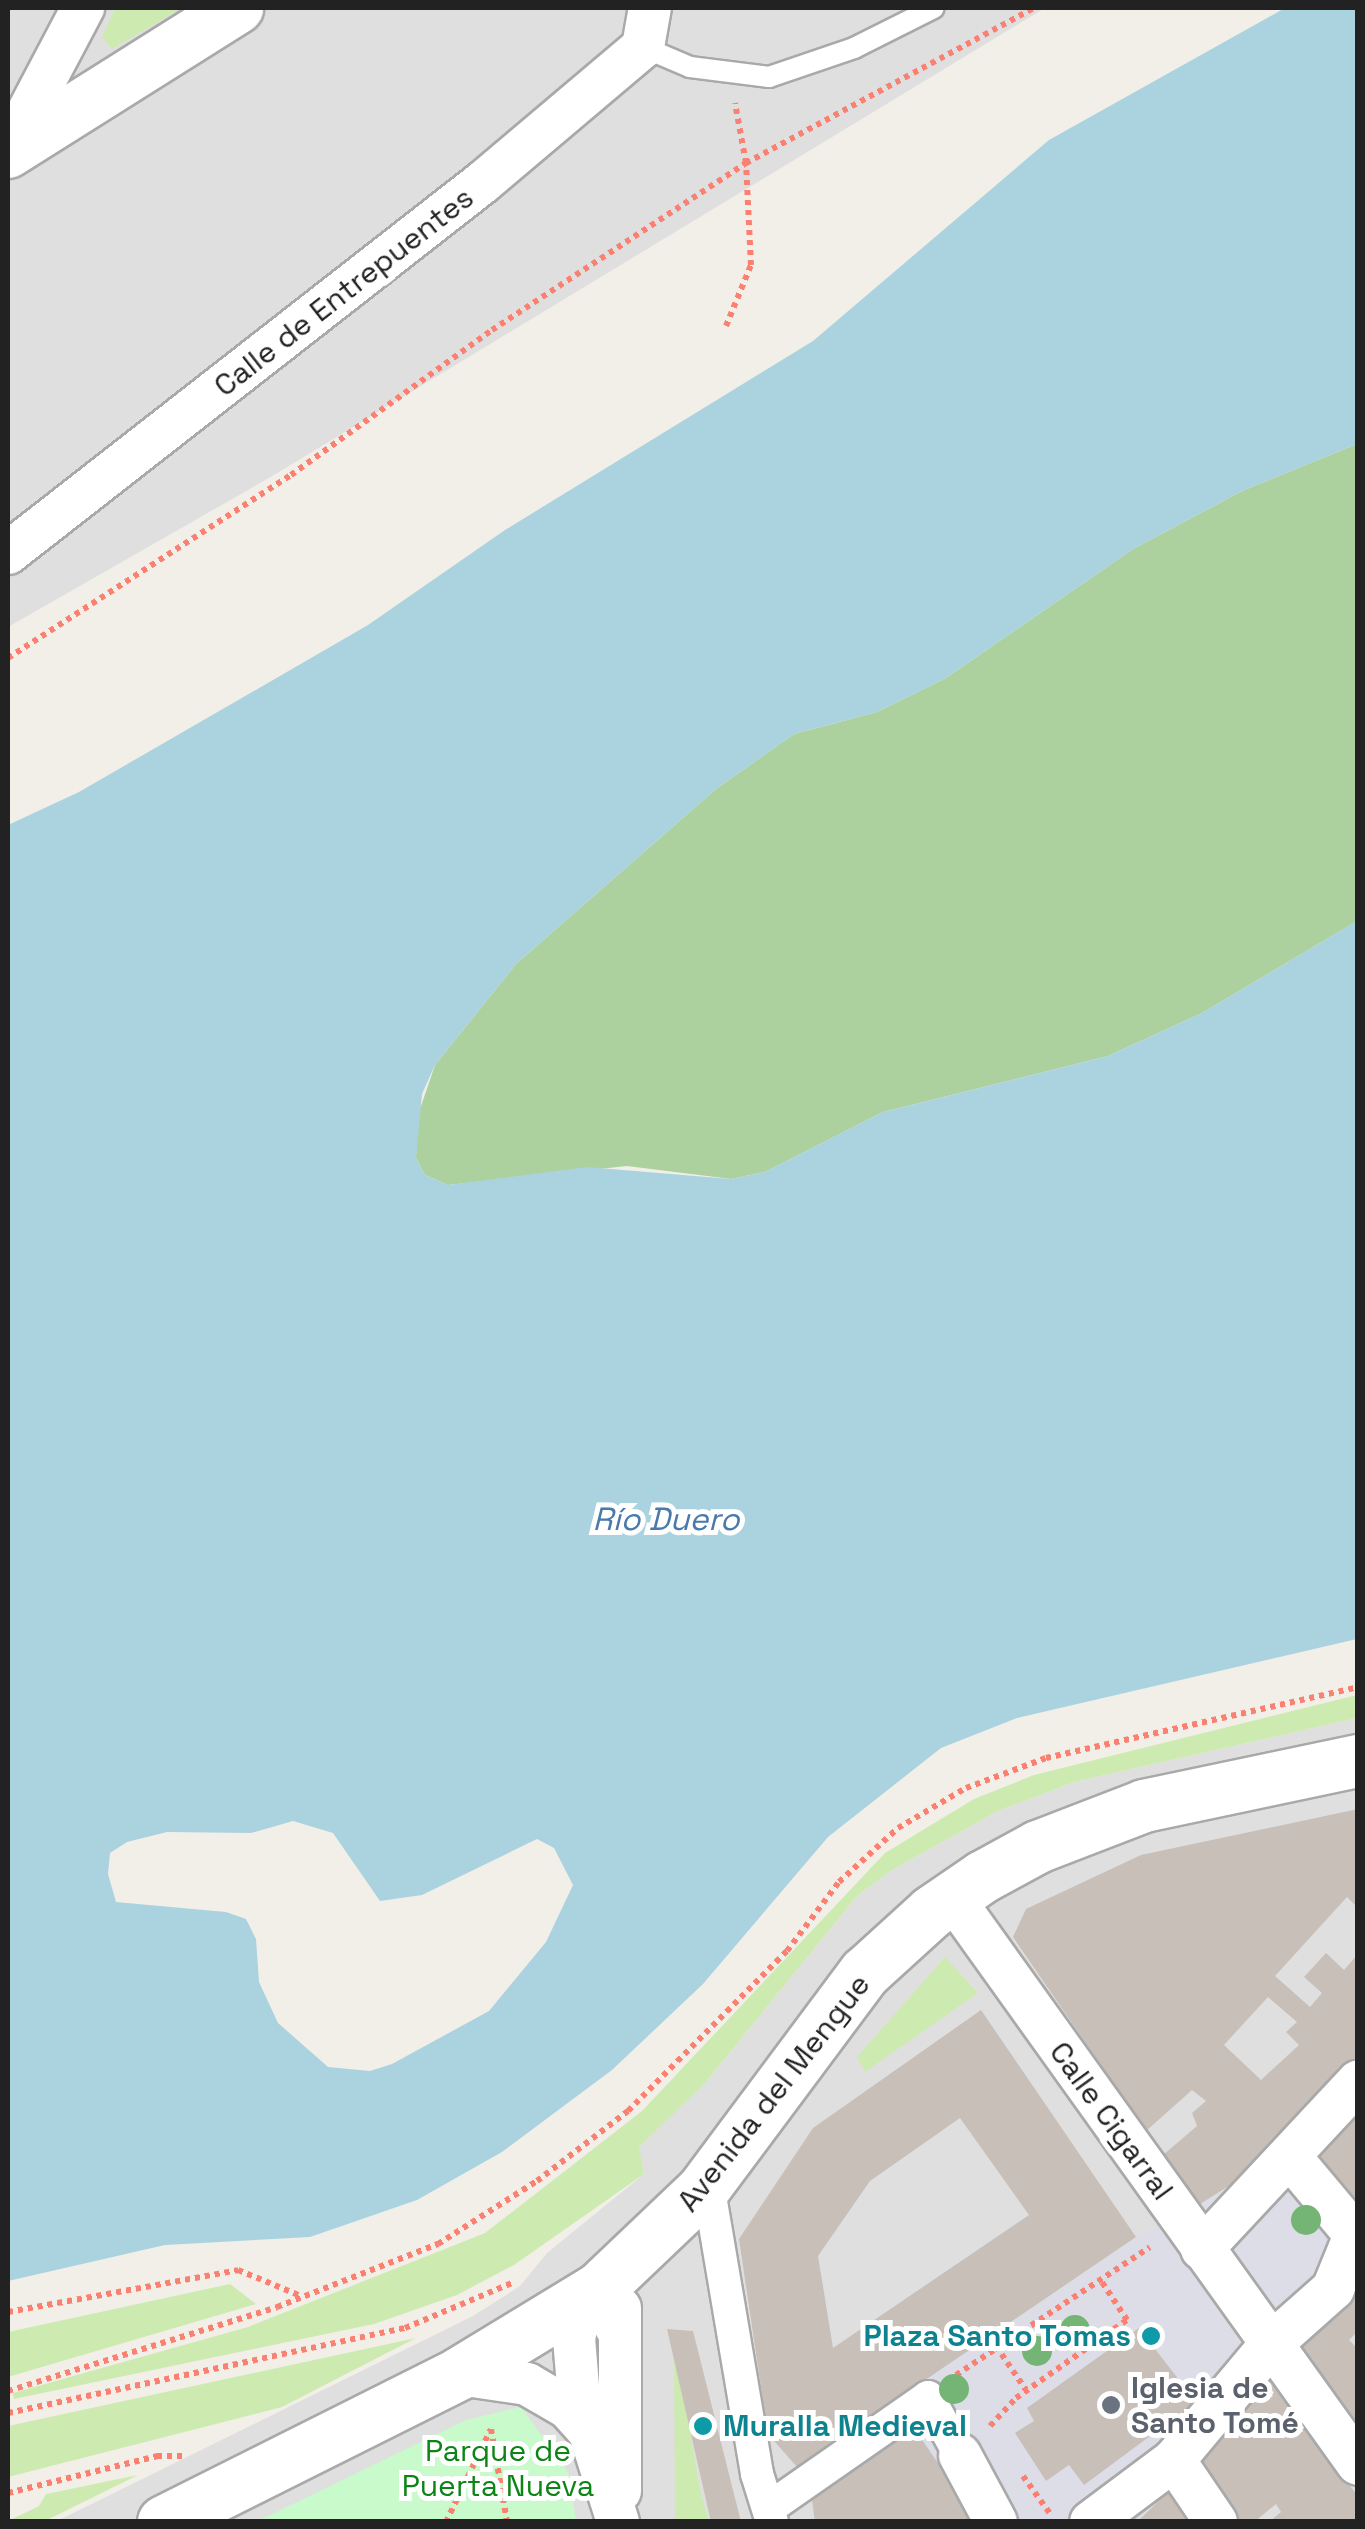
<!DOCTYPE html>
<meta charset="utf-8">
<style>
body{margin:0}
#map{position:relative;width:1365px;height:2529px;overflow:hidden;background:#f2efe9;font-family:"Space Grotesk",sans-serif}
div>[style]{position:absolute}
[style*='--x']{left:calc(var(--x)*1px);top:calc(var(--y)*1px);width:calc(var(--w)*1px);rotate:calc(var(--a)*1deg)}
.residential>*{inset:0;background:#e0dfdf}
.grass>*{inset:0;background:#cdebb0}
.forest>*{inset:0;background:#add19e}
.park>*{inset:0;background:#c8facc}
.plaza>*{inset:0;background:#dddde8}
.water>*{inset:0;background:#aad3df}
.building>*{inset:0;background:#c7bfb8}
.path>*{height:6px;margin-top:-3px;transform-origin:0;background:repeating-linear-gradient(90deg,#fa8072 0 5px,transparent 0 10px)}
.roads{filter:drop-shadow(2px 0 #a9a9a9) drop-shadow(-2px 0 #a9a9a9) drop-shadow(0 2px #a9a9a9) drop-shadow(0 -2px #a9a9a9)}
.service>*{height:20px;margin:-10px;padding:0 10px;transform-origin:10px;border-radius:10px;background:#fff}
.pedestrian>*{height:32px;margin:-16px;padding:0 16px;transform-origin:16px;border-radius:16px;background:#fff}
.minor>*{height:42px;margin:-21px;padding:0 21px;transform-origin:21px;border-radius:21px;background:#fff}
.tertiary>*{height:52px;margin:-26px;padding:0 26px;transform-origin:26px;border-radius:26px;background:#fff}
.trees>*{width:30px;height:30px;margin:-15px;border-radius:50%;background:#74b475}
.dots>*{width:28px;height:28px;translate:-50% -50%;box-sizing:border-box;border:5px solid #fff;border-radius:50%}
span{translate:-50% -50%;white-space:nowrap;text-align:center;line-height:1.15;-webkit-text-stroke:10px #fff;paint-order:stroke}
.street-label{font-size:30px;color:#222}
.culture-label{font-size:30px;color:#0d838f;font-weight:700}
.right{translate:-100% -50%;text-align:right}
.left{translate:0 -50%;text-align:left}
.worship-label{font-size:30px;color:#5b616d;font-weight:700}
.park-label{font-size:30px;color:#0c8416}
.water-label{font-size:32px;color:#4a7aab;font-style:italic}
.frame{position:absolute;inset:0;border:10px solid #222;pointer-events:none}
</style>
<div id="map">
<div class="residential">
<i style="clip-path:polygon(8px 8px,1045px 8px,269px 478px,8px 627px)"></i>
<i style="clip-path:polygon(1357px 1718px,1357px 2521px,55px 2522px,473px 2316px,520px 2286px,547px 2253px,644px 2174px,638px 2147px,705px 2083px,857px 1896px,892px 1870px,998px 1811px,1074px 1782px)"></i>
</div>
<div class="grass">
<i style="clip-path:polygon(115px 8px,182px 8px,112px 49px,102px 37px)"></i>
<i style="clip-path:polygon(1357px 1695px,1357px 1718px,1074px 1782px,998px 1811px,892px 1870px,857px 1896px,705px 2083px,639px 2147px,644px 2174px,514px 2265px,457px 2295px,374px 2324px,14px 2399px,13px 2393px,248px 2327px,485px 2233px,642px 2111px,885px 1853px,974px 1799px,1034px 1775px)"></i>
<i style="clip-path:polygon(945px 1957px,978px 1993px,865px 2072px,857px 2057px)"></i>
<i style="clip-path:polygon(230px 2284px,256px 2304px,8px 2377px,8px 2332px)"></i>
<i style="clip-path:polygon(416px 2338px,282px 2407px,8px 2477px,8px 2426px)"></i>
<i style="clip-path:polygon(674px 2340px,701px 2494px,709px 2521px,675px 2521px)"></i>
<i style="clip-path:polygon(138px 2475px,45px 2521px,8px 2521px,39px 2506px,46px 2494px)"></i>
</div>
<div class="forest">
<i style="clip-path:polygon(1357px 444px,1357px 921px,1202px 1013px,1108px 1056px,883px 1112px,765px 1172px,731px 1179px,627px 1166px,448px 1185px,425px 1175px,416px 1158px,417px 1118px,435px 1065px,516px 964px,716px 789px,794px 734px,877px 712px,946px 678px,1133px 549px,1242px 491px)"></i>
</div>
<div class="park">
<i style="clip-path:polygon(521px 2407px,568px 2472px,576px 2521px,258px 2521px,466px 2420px)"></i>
</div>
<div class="plaza">
<i style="clip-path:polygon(1279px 2140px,1357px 2220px,1357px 2288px,1137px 2521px,978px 2521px,895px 2400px,1136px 2238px,1197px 2206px)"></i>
</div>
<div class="water">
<i style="clip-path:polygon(evenodd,1285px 8px,1357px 8px,1357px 444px,1242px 491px,1133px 549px,946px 678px,877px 712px,794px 734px,716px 789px,516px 964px,435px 1065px,422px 1094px,416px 1158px,425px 1175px,448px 1185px,587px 1167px,731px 1179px,765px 1172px,883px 1112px,1108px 1056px,1202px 1013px,1357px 921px,1357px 1639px,1017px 1718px,941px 1748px,828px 1837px,703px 1984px,612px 2070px,502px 2152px,417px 2200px,310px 2237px,165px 2245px,8px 2281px,8px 825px,79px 792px,368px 625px,505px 530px,813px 341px,1049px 140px,1285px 8px,293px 1821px,333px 1833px,380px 1901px,422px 1895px,537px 1839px,554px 1848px,573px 1885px,546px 1942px,489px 2011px,392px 2064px,370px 2071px,328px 2067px,278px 2023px,259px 1982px,256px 1939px,246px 1919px,226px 1912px,116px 1902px,108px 1874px,110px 1853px,127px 1842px,167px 1832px,251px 1833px,293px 1821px)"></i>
</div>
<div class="building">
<i style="clip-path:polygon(evenodd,1358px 1809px,1358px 1908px,1347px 1897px,1275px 1976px,1310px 2007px,1322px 1993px,1304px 1977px,1326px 1953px,1344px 1970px,1358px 1954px,1358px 2054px,1243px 2177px,1197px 2206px,1163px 2155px,1197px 2126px,1192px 2113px,1206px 2101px,1192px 2090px,1146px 2131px,1013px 1937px,1026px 1909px,1141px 1855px,1358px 1809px,1268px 1997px,1297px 2022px,1286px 2032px,1299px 2045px,1261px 2080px,1224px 2045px,1268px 1997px)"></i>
<i style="clip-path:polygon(evenodd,981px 2010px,1136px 2237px,797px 2467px,768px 2434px,739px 2239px,813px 2128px,981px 2010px,960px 2118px,1029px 2215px,833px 2348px,818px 2256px,870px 2181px,960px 2118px)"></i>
<i style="clip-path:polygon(1349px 2109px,1358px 2118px,1358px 2220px,1303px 2159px)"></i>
<i style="clip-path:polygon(1358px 2288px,1358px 2331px,1349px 2340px,1358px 2349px,1358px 2447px,1294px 2354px)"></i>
<i style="clip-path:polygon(1139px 2328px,1196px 2402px,1084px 2485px,1069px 2465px,1046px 2481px,1015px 2433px,1034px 2421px,1027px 2408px)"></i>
<i style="clip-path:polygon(667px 2329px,693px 2331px,741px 2522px,711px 2522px)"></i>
<i style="clip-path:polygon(1268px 2380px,1358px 2496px,1358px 2522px,1269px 2522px,1281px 2512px,1276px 2504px,1254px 2522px,1226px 2522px,1189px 2469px)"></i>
<i style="clip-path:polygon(910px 2422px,978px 2522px,815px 2522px,811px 2493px)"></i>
<i style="clip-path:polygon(1173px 2487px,1197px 2522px,1137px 2522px)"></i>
</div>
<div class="path">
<i style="--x:726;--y:326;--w:66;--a:-67.7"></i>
<i style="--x:751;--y:265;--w:102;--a:-92.8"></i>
<i style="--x:746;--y:163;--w:61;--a:-100.4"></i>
<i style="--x:8;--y:658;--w:337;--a:-32.9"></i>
<i style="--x:291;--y:475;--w:248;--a:-35.8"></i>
<i style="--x:492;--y:330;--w:304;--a:-33.3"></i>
<i style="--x:746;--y:163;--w:327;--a:-28.3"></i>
<i style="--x:8;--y:2312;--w:234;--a:-10.3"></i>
<i style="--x:238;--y:2270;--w:68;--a:22.4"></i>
<i style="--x:996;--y:2346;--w:53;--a:55.7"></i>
<i style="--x:956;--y:2375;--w:232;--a:-33.4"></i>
<i style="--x:8;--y:2391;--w:282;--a:-17.3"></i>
<i style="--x:277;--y:2307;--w:173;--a:-21.4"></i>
<i style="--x:438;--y:2244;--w:117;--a:-32.5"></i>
<i style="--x:537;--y:2181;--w:115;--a:-37.6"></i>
<i style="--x:628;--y:2111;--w:226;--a:-45.2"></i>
<i style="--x:787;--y:1951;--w:86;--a:-53"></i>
<i style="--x:839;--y:1882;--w:80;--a:-42.5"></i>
<i style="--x:898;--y:1828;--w:79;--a:-30.5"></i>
<i style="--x:966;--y:1788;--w:85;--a:-20.6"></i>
<i style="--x:1046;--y:1758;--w:320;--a:-12.8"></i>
<i style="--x:8;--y:2413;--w:406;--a:-12.1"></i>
<i style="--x:405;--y:2328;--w:116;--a:-22.8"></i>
<i style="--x:990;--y:2426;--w:38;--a:-47"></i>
<i style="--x:1016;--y:2398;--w:136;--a:-35.1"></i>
<i style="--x:1127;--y:2320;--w:49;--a:-123.4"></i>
<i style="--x:1023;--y:2476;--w:48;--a:54.3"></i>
<i style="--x:8;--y:2493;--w:154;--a:-13.9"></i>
<i style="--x:157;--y:2456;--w:29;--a:0"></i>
<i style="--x:446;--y:2522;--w:103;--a:-64.2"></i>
<i style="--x:491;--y:2429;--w:94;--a:80.2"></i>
</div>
<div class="roads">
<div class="service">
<i style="--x:643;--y:47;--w:51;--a:23.1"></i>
<i style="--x:690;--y:67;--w:80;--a:7.2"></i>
<i style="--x:769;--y:77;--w:90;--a:-18.8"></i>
<i style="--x:854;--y:48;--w:89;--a:-26.6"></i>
</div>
<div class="pedestrian">
<i style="--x:708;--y:2184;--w:294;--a:80.4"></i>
<i style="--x:757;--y:2474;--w:50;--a:72.6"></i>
<i style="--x:769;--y:2508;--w:194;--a:-34.9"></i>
<i style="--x:928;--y:2397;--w:66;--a:61.1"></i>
</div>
<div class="minor">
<i style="--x:8;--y:150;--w:161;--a:-62.2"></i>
<i style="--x:8;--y:553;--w:601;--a:-37.98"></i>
<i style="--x:482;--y:183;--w:211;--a:-40.2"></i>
<i style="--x:643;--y:47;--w:40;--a:-80"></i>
<i style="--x:952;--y:1897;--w:697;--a:54.4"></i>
<i style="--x:1291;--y:2158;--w:104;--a:50.1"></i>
<i style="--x:1202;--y:2249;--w:229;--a:-47"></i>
<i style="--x:459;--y:2374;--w:69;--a:8.4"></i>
<i style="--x:527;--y:2384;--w:48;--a:30.3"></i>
<i style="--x:568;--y:2408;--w:28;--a:48"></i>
<i style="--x:960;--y:2455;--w:76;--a:61.8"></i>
<i style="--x:1174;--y:2460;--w:75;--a:55.9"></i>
<i style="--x:620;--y:2491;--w:183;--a:-90"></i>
<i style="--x:618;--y:2522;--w:130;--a:-107.5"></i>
<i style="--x:579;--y:2398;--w:59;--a:-94.8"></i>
<i style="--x:574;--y:2339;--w:38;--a:-79"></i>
<i style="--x:581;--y:2302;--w:34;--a:28"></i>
<i style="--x:611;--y:2318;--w:18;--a:61"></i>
<i style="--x:1091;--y:2522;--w:104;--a:-36.8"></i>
<i style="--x:1174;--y:2460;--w:151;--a:-50.1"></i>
<i style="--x:1271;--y:2344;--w:83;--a:-41.6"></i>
<i style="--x:1333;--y:2289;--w:58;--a:-67.8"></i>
</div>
<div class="tertiary">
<i style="--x:8;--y:152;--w:271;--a:-32.2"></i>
<i style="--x:164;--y:2522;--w:330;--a:-26.6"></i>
<i style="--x:459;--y:2374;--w:164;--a:-31.3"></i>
<i style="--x:599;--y:2289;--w:144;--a:-43.6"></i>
<i style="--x:703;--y:2190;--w:271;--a:-53.3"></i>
<i style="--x:865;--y:1973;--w:91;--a:-42.3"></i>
<i style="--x:932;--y:1912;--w:62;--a:-34.5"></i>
<i style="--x:983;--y:1877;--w:63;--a:-28.6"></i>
<i style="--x:1038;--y:1847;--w:114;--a:-21.1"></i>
<i style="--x:1144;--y:1806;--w:219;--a:-11.9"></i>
</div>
</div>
<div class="trees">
<i style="left:1306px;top:2220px"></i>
<i style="left:1075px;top:2330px"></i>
<i style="left:1037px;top:2351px"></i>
<i style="left:954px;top:2389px"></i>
</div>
<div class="dots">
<i style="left:1151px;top:2336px;background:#0f9aa8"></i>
<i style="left:1111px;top:2405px;background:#6b7280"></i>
<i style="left:703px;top:2426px;background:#0f9aa8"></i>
</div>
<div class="street-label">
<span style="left:344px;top:292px;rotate:-38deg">Calle de Entrepuentes</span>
<span style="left:774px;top:2093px;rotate:-52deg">Avenida del Mengue</span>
<span style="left:1111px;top:2121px;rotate:54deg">Calle Cigarral</span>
</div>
<div class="culture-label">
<span class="right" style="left:1131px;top:2336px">Plaza Santo Tomas</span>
<span class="left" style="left:723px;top:2426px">Muralla Medieval</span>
</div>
<div class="worship-label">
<span class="left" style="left:1131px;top:2405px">Iglesia de<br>Santo Tomé</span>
</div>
<div class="park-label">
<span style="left:498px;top:2468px">Parque de<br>Puerta Nueva</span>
</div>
<div class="water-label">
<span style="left:666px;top:1519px">Río Duero</span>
</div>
<div class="frame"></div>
</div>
